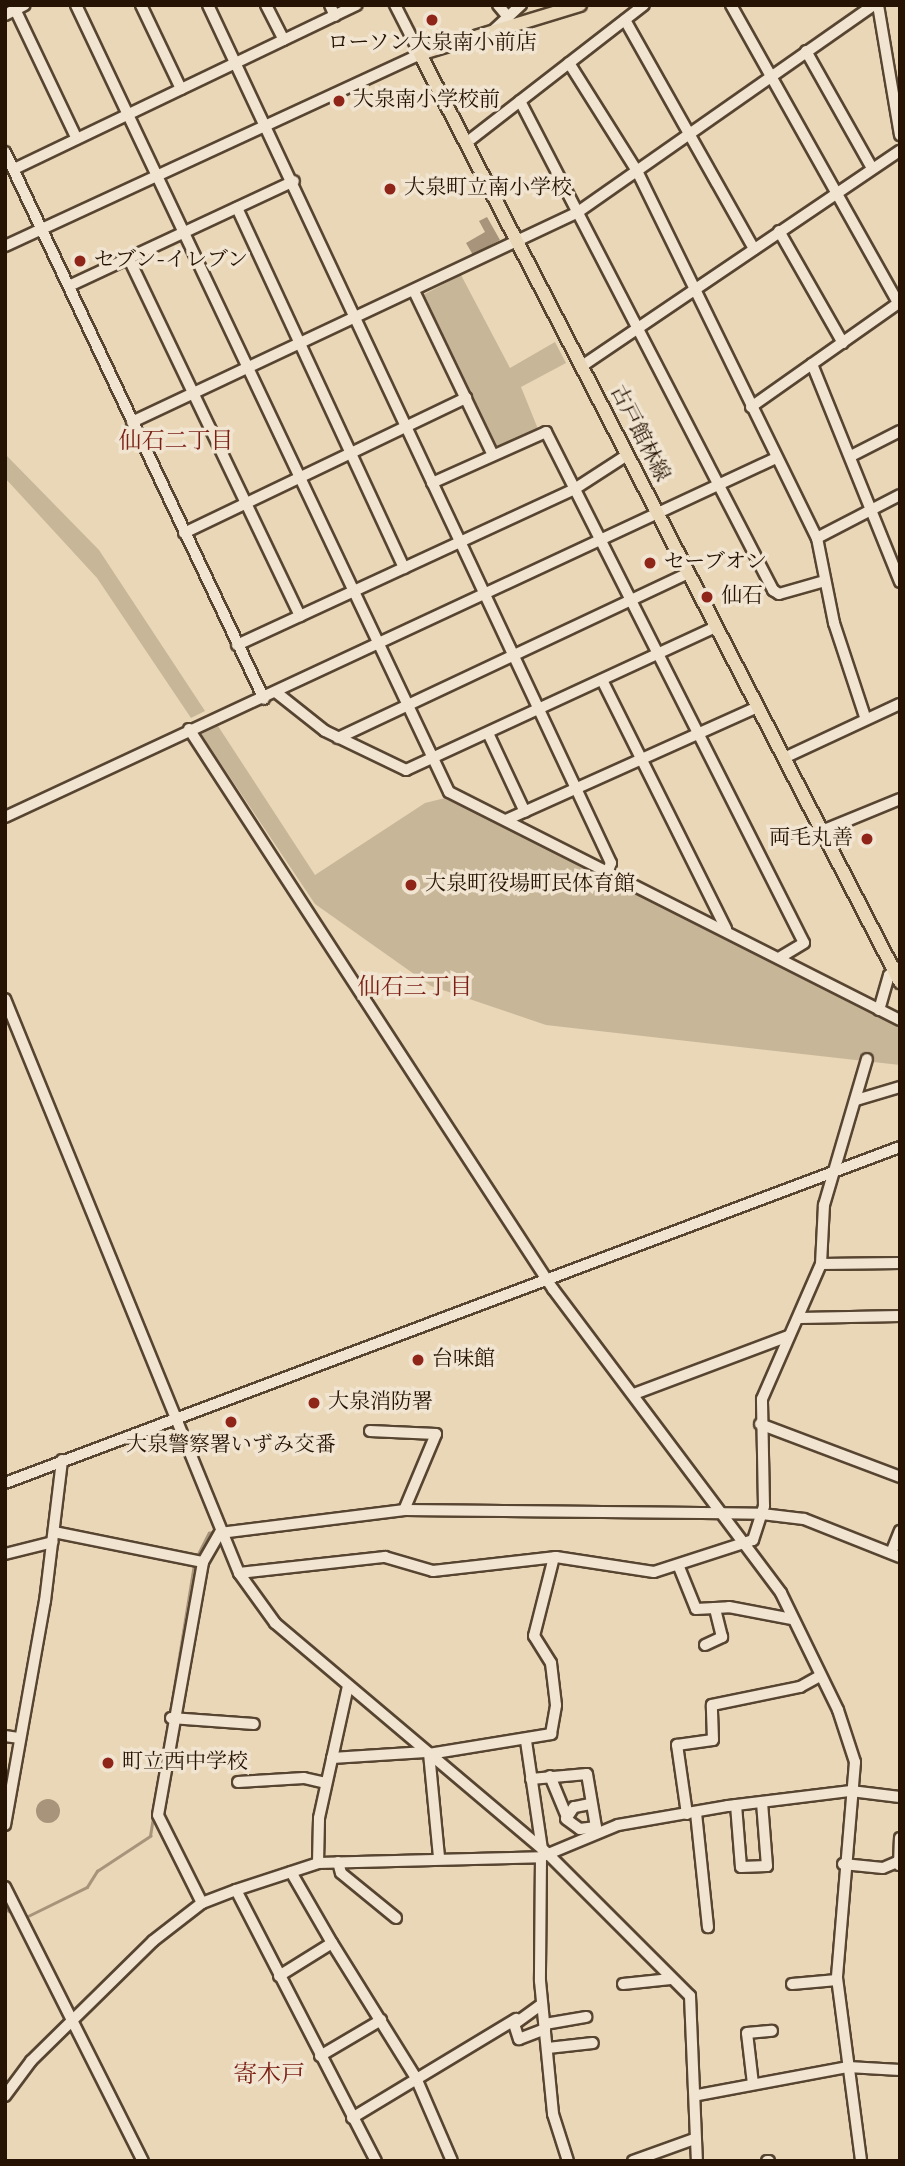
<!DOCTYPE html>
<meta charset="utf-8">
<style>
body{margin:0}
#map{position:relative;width:905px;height:2166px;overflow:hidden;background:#e9d7b8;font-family:Vollkorn,"Noto Serif JP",serif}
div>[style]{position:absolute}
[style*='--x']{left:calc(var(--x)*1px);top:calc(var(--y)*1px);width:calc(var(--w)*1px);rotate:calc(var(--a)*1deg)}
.green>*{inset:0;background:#c8b699}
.water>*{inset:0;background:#a7947b}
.round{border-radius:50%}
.stream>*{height:2.5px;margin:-1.25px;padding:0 1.25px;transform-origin:1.25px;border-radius:1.25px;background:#a7947b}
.roads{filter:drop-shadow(2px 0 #574431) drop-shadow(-2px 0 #574431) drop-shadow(0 2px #574431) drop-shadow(0 -2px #574431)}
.minor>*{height:10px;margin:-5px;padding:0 5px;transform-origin:5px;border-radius:5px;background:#f1e5d1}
.major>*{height:12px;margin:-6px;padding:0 6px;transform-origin:6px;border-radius:6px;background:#e9d7b8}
.dots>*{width:19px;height:19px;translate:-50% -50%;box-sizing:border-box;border:4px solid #f1e5d1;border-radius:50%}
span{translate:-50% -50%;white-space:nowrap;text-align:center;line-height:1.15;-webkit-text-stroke:7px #f1e5d1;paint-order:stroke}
.poi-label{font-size:21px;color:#261304}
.left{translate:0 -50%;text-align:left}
.right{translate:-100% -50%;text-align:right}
.street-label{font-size:21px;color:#261304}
.neighbourhood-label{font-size:23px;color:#7a1f14}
.quarter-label{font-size:24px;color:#7a1f14}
.frame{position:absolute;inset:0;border:7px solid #261304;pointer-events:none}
</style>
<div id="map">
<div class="green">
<i style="clip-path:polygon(461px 275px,510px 368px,555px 342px,566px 363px,521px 387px,538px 429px,496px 447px,423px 295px)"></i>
<i style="clip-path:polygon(5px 454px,99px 550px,205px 711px,191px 718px,97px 578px,5px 478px)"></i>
<i style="clip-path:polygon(218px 726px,315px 875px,425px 803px,445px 798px,900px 1023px,900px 1065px,546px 1025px,431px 986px,315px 904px,201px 734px)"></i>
</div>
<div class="water">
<i style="clip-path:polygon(487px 217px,500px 240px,473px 255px,466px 243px,485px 232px,479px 221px)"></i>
<i class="round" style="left:36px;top:1799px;width:24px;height:24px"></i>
</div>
<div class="stream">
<i style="--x:232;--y:1527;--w:112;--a:-7.2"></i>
<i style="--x:196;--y:1558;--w:28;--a:-63"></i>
<i style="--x:209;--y:1533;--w:10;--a:-17"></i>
<i style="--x:5;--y:1909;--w:11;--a:27"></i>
<i style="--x:24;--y:1918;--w:70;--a:-26.2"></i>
<i style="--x:87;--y:1887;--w:19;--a:-58"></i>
<i style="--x:97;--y:1871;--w:64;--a:-33.4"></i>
<i style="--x:150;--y:1836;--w:276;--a:-80.8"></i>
</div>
<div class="roads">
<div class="minor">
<i style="--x:13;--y:5;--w:148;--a:64.5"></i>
<i style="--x:76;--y:5;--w:871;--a:64.64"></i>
<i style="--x:449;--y:792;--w:505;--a:26.82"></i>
<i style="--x:141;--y:5;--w:93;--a:64.5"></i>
<i style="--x:208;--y:5;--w:948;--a:64.84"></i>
<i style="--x:611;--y:863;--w:9;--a:111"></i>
<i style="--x:266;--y:5;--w:39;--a:63"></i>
<i style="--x:330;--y:5;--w:12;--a:66"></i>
<i style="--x:498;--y:5;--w:16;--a:50"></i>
<i style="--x:731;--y:5;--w:342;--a:60.7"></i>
<i style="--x:878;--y:5;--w:132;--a:80.4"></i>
<i style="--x:5;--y:15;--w:22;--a:-27"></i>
<i style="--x:625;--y:20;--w:263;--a:60.6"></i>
<i style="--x:494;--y:30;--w:37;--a:-43"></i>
<i style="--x:806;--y:51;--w:134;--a:60.6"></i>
<i style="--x:569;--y:63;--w:128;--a:57.8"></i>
<i style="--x:637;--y:171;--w:409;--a:63.9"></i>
<i style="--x:817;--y:538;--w:87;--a:78.7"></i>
<i style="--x:834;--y:623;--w:99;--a:71.7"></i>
<i style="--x:520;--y:101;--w:551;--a:62.64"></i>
<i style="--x:773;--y:590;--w:7;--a:34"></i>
<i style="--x:779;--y:594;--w:48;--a:-15.8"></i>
<i style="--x:466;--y:143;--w:225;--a:-37.8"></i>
<i style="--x:5;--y:152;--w:605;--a:64.66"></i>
<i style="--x:14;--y:169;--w:380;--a:-25.6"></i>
<i style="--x:237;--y:208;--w:397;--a:65.1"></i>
<i style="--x:779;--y:231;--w:129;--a:60.3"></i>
<i style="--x:5;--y:246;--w:457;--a:-24.8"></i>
<i style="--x:420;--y:54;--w:55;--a:-117"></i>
<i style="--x:129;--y:259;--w:396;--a:64.4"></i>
<i style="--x:69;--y:286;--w:248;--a:-25"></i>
<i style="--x:414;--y:291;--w:182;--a:64.3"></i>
<i style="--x:812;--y:364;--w:235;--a:68"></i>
<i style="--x:582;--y:366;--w:384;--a:-34.1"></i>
<i style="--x:751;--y:407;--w:182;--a:-35.2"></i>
<i style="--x:132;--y:422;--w:493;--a:-25.2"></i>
<i style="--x:578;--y:212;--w:361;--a:-35"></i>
<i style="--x:851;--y:456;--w:55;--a:-27"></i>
<i style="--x:432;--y:483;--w:125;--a:-24.1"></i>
<i style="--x:546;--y:432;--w:572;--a:63.21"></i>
<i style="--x:804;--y:943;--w:27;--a:149"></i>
<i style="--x:184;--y:533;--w:313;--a:-25.6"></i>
<i style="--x:817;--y:538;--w:93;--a:-27.4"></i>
<i style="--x:237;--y:645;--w:370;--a:-24.8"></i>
<i style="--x:573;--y:490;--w:64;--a:-32.9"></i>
<i style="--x:602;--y:680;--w:278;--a:63.5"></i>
<i style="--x:277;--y:693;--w:61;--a:38.4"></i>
<i style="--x:325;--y:731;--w:90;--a:25.7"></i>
<i style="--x:406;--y:770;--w:341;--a:-24.8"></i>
<i style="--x:189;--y:729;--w:668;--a:56.98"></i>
<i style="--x:553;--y:1289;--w:380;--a:53.1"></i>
<i style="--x:781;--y:1593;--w:130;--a:64"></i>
<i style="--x:838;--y:1710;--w:55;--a:71.9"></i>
<i style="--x:855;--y:1762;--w:217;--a:94.8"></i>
<i style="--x:837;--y:1978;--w:185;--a:82.5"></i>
<i style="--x:488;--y:733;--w:87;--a:64.9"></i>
<i style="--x:338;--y:738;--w:387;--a:-25.2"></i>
<i style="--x:784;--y:758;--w:128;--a:-25"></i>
<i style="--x:5;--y:817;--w:850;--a:-24.97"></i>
<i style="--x:506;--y:820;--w:276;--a:-24.2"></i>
<i style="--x:822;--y:831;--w:84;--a:-22.3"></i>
<i style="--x:5;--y:999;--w:620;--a:67.82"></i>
<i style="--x:239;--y:1573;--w:62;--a:54.2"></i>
<i style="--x:275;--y:1623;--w:358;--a:40.2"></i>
<i style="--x:548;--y:1854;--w:201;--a:45"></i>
<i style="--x:690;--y:1996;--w:165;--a:87.6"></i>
<i style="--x:879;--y:1010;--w:36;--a:-74"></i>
<i style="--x:889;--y:975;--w:14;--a:-36"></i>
<i style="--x:856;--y:1100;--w:46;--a:-16.5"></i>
<i style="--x:821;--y:1264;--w:79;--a:-0.7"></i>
<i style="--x:800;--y:1318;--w:100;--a:-1.1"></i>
<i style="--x:634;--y:1394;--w:165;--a:-20.6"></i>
<i style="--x:760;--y:1424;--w:150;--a:20.7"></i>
<i style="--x:370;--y:1431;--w:66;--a:2.6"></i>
<i style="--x:436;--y:1434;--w:82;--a:112.8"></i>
<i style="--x:5;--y:1483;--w:956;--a:-20.58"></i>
<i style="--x:54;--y:1532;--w:152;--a:11.4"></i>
<i style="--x:891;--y:1553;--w:24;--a:-68"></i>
<i style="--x:5;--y:1554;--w:49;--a:-14"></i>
<i style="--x:679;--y:1567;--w:45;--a:68"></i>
<i style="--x:696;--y:1609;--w:33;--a:-3"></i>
<i style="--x:729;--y:1607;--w:64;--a:10.8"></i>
<i style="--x:239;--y:1573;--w:147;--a:-6.3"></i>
<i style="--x:385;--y:1557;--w:50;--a:16.3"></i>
<i style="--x:433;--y:1571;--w:124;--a:-6.5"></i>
<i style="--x:556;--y:1557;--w:99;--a:8.7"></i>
<i style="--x:654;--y:1572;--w:104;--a:-17.9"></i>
<i style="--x:753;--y:1540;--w:36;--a:-72"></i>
<i style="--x:764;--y:1506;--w:107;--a:-91.1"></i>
<i style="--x:762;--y:1399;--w:147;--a:-66.4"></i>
<i style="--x:821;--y:1264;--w:59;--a:-87.1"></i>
<i style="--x:824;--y:1205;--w:152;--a:-73.6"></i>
<i style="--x:705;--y:1645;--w:19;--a:-25"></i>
<i style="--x:722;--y:1637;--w:30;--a:-104"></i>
<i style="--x:171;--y:1718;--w:83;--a:4.1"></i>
<i style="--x:5;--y:1736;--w:15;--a:8"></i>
<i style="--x:526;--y:1741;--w:109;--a:81.6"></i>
<i style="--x:332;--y:1758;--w:94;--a:-3.7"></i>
<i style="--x:550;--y:1776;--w:44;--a:67.5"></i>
<i style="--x:531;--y:1779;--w:56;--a:-5.1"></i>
<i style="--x:587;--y:1774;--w:60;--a:80.4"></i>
<i style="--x:238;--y:1782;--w:66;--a:-3.5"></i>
<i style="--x:304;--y:1778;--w:22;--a:13"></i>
<i style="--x:590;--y:1804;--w:16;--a:169"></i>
<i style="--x:574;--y:1807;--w:14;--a:124"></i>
<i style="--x:566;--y:1819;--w:17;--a:36"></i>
<i style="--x:580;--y:1829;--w:16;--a:-7"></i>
<i style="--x:736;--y:1805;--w:62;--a:85.4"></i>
<i style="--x:741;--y:1867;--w:26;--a:-2"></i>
<i style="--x:767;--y:1866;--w:64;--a:-94.5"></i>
<i style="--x:696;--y:1813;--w:115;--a:84"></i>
<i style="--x:687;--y:1814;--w:70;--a:-98.2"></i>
<i style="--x:677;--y:1745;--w:36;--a:-8"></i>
<i style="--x:713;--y:1740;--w:35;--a:-92"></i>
<i style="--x:712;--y:1705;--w:90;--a:-11.6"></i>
<i style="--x:800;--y:1687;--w:23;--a:-29"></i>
<i style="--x:5;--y:1825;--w:228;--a:-79.9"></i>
<i style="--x:45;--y:1601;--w:142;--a:-83.1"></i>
<i style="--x:439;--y:1857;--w:103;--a:-95.5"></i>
<i style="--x:429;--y:1754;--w:124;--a:-9.3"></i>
<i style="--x:551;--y:1734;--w:29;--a:-80"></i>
<i style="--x:556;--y:1705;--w:42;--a:-96.8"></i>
<i style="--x:551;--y:1663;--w:32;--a:-122"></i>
<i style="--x:534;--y:1636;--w:81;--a:-75.8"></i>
<i style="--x:541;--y:1857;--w:124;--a:90.5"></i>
<i style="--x:540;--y:1981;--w:134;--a:84.4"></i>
<i style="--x:553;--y:2114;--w:49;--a:72.3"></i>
<i style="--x:338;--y:1862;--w:11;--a:75"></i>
<i style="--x:341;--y:1873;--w:71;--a:39.3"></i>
<i style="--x:318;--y:1863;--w:45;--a:-88.7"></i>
<i style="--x:319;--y:1818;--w:135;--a:-77.6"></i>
<i style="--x:843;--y:1864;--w:40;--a:5.7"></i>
<i style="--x:883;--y:1868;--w:15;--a:-23"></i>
<i style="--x:899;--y:1865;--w:27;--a:-88"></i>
<i style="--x:5;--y:1887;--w:307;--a:63.3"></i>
<i style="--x:236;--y:1890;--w:305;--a:62.7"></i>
<i style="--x:202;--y:1903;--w:98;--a:-116.6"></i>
<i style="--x:158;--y:1815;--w:257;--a:-79.9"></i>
<i style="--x:203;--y:1562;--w:34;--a:-60"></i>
<i style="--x:220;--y:1533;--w:186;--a:-7.1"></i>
<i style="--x:405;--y:1510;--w:357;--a:0.6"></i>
<i style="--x:762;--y:1514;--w:42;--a:6.8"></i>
<i style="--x:804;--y:1519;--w:103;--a:21.6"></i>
<i style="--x:332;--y:1943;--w:159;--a:58.1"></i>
<i style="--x:416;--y:2078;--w:90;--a:66.6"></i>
<i style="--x:279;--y:1976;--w:62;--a:-31.9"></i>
<i style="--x:332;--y:1943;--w:82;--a:-120"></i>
<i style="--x:623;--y:1984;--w:48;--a:-5.9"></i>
<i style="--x:792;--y:1984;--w:45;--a:-5.1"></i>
<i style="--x:542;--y:2004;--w:34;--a:144"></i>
<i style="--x:514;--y:2024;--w:16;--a:72"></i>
<i style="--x:519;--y:2039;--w:28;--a:-21"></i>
<i style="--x:545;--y:2024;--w:42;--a:-9.7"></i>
<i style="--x:548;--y:2048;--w:45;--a:-6.3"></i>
<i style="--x:320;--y:2056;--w:71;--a:-30.5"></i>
<i style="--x:753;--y:2084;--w:51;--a:-96.7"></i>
<i style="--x:747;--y:2033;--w:25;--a:-5"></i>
<i style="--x:698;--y:2095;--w:153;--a:-10.6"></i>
<i style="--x:848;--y:2067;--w:52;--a:3.3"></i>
<i style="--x:5;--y:2096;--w:44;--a:-53.4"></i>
<i style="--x:31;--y:2061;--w:171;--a:-44.5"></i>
<i style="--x:153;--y:1941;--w:62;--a:-37.8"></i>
<i style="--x:202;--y:1903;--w:36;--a:-21"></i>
<i style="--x:236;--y:1890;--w:86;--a:-18.2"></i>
<i style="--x:318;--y:1863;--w:223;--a:-1.5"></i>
<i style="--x:541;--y:1857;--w:83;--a:-22.6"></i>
<i style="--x:618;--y:1825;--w:112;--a:-9.8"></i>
<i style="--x:728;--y:1806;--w:124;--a:-7"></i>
<i style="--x:851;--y:1791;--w:49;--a:7"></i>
<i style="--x:352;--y:2118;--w:192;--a:-31.1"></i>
<i style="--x:633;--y:2161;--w:65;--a:-19.8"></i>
<i style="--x:767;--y:2161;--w:2;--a:0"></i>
</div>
<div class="major">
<i style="--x:580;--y:5;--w:167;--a:163"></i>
<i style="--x:420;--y:54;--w:1045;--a:62.65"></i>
</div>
</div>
<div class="dots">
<i style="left:432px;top:20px;background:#8f2418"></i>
<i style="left:339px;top:101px;background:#8f2418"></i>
<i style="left:390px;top:189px;background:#8f2418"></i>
<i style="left:80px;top:261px;background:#8f2418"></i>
<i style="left:650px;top:563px;background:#8f2418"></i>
<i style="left:707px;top:597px;background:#8f2418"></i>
<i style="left:867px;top:839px;background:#8f2418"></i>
<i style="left:411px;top:885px;background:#8f2418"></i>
<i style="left:418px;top:1360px;background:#8f2418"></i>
<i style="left:314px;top:1403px;background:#8f2418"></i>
<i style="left:231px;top:1422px;background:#8f2418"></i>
<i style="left:108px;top:1763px;background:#8f2418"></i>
</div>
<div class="poi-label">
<span style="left:432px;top:44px">ローソン大泉南小前店</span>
<span class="left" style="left:353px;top:101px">大泉南小学校前</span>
<span class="left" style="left:404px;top:189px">大泉町立南小学校</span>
<span class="left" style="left:94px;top:261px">セブン-イレブン</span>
<span class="left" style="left:664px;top:563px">セーブオン</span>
<span class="left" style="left:721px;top:597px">仙石</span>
<span class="right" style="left:853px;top:839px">両毛丸善</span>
<span class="left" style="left:425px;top:885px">大泉町役場町民体育館</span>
<span class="left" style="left:432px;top:1360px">台味館</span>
<span class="left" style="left:328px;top:1403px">大泉消防署</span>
<span style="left:231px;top:1446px">大泉警察署いずみ交番</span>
<span class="left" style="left:122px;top:1763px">町立西中学校</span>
</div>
<div class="street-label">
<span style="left:639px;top:434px;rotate:63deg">古戸館林線</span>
</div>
<div class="neighbourhood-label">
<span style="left:176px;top:442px">仙石二丁目</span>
<span style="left:415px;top:988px">仙石三丁目</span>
</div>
<div class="quarter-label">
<span style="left:269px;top:2077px">寄木戸</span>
</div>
<div class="frame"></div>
</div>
